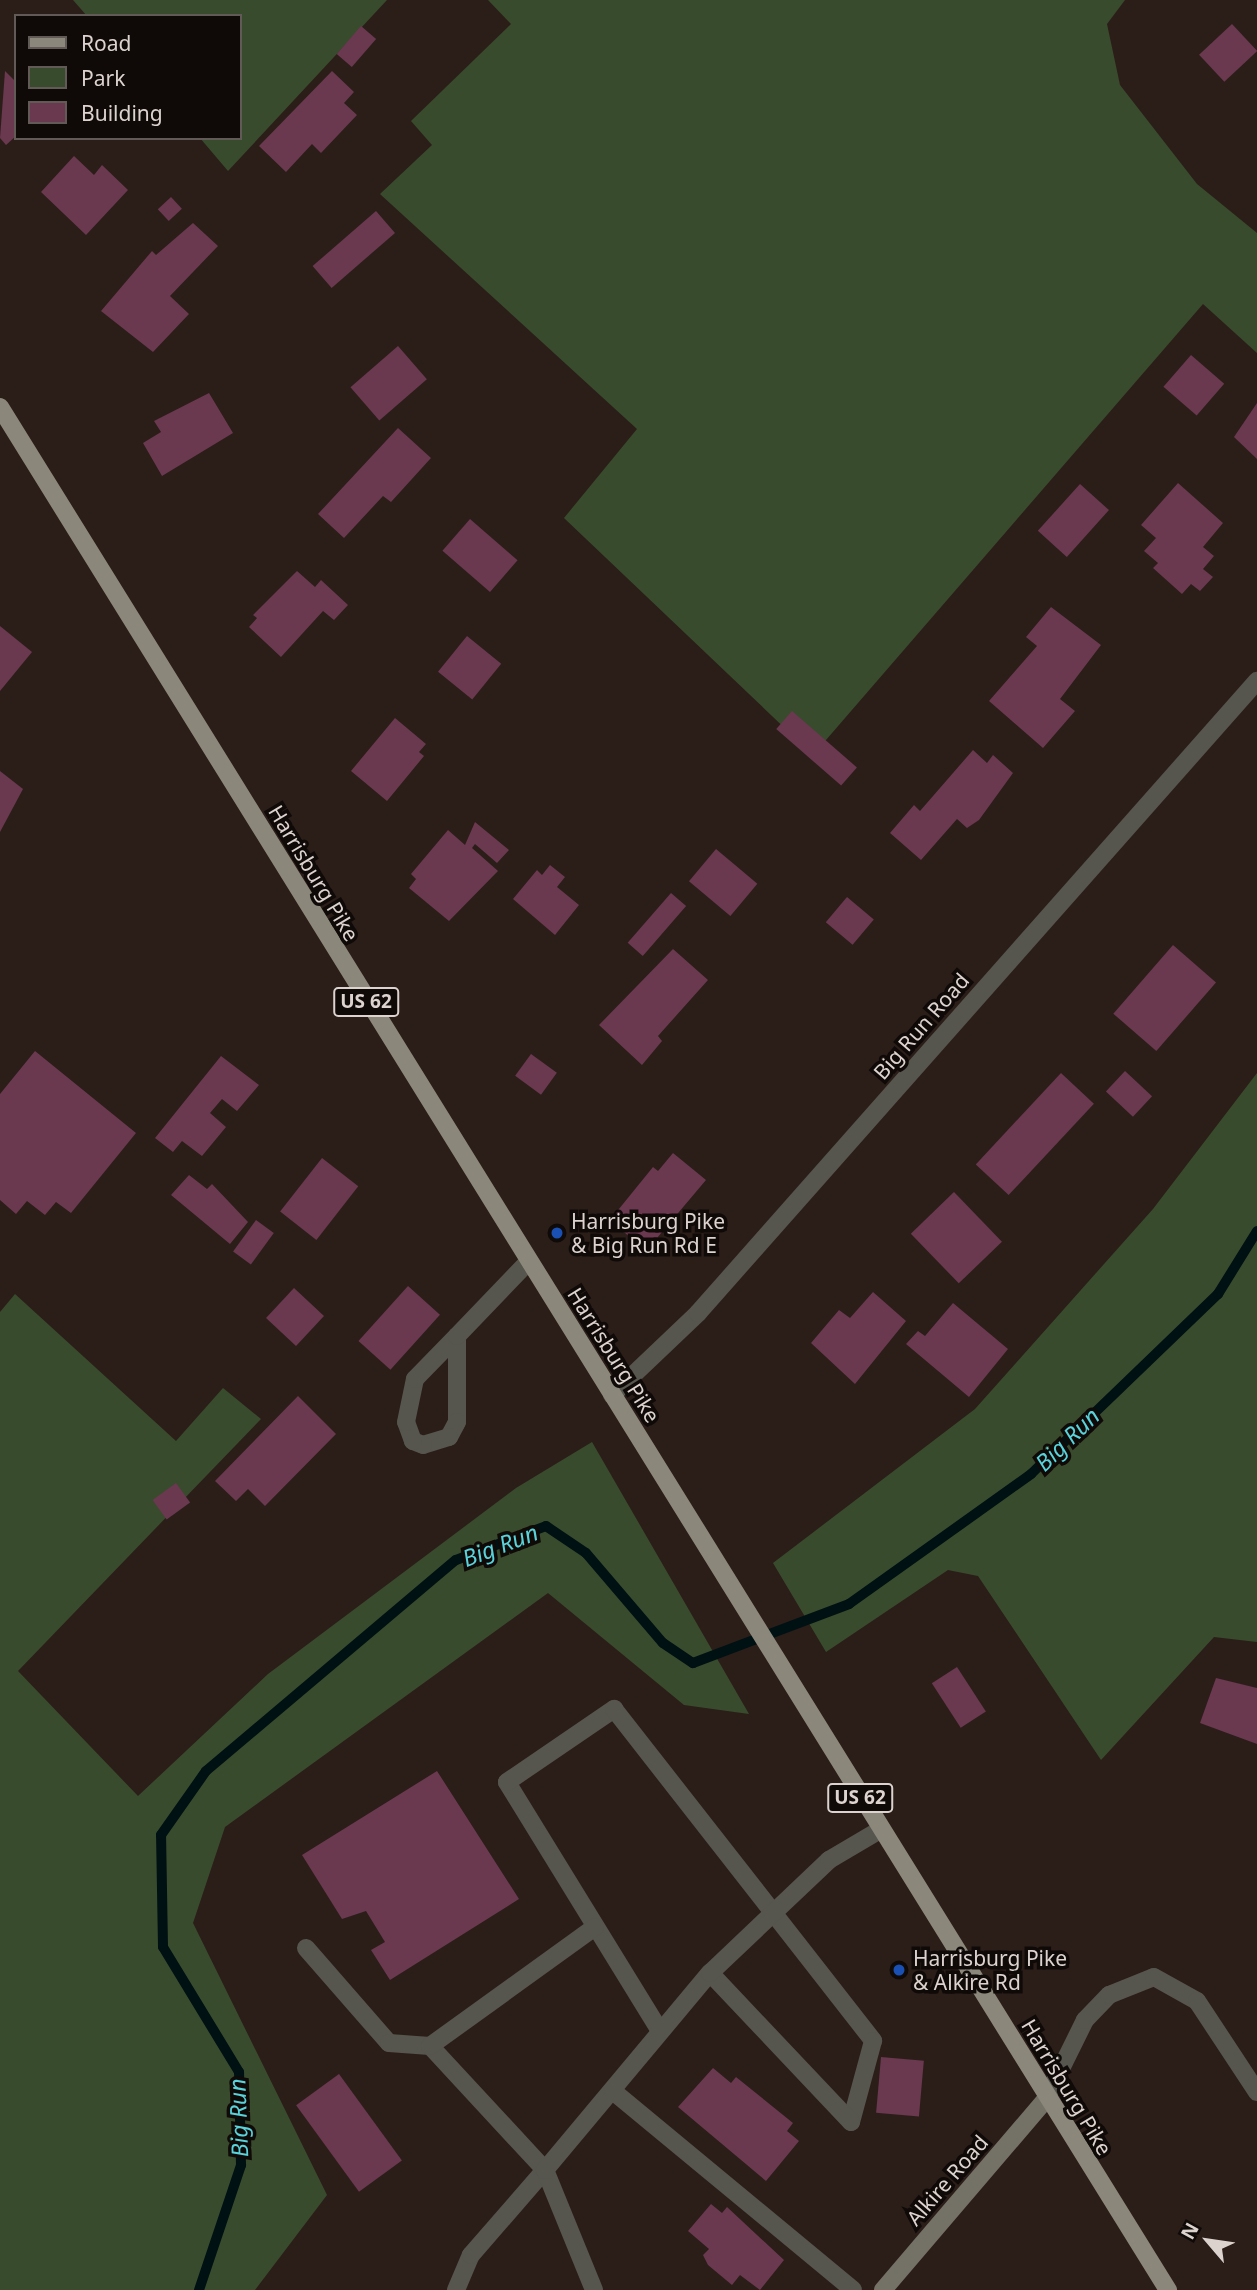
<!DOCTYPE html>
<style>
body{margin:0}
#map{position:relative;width:1257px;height:2290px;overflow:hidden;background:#2b1e19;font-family:"Noto Sans",sans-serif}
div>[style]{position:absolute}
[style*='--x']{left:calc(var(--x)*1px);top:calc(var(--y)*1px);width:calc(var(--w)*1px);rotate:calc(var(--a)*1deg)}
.green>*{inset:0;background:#394b2d}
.stream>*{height:10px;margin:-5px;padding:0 5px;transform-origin:5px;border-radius:5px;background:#001113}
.building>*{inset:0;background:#6a384f;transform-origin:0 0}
.service>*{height:18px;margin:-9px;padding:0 9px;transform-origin:9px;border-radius:9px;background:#56554e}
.minor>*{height:18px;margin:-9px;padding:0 9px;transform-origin:9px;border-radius:9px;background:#56554e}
.secondary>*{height:18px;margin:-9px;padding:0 9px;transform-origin:9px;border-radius:9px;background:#747167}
.primary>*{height:18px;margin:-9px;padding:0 9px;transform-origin:9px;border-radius:9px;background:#8b877a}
.dots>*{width:19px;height:19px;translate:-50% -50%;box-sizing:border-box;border:4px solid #0f0a07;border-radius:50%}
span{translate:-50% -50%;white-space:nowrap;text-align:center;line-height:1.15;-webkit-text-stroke:7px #0f0a07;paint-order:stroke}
.shield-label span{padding:2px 5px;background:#0f0a07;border:2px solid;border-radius:5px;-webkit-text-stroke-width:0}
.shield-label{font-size:19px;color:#dcd3cf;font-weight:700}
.street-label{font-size:21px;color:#dcd3cf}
.poi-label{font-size:21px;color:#dcd3cf}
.left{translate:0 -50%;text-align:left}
.water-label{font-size:23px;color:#59d3db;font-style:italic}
.legend{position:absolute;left:14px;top:14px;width:228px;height:126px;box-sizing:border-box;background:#0f0a07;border:2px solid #615a57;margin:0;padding:9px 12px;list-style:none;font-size:21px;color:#dcd3cf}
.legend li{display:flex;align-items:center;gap:14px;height:35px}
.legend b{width:35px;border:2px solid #615a57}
.north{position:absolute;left:1173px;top:2206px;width:70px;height:70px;-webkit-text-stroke:5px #0f0a07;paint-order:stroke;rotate:299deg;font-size:19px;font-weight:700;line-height:28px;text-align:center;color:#dcd3cf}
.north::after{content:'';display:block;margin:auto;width:24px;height:32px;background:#dcd3cf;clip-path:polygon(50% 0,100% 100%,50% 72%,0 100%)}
</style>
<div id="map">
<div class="green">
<i style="clip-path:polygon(73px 0,387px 0,228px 171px,200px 138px,240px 138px,240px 16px,87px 16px)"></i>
<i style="clip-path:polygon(488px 0,1125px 0,1107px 24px,1120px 85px,1197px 184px,1257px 233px,1257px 353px,1203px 304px,813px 755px,564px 518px,637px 429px,380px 194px,432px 145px,411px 121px,511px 24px)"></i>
<i style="clip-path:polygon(1257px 1073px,1257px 1642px,1214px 1637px,1101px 1760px,978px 1576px,948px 1570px,826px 1652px,773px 1563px,975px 1409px,1153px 1209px)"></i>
<i style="clip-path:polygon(15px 1294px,176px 1441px,223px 1388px,261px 1419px,18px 1671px,138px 1796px,268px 1674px,516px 1488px,592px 1442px,749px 1714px,684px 1705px,548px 1593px,225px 1827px,193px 1923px,327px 2195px,255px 2290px,0 2290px,0 1312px)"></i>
</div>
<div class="stream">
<i style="--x:199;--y:2290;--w:132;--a:-71.4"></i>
<i style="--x:241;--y:2165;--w:93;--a:-91.2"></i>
<i style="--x:239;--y:2072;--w:146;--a:-121.3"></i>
<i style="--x:163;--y:1947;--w:112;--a:-91"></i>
<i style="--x:161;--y:1835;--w:78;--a:-54.9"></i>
<i style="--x:206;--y:1771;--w:327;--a:-40.2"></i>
<i style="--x:456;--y:1560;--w:96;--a:-20.7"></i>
<i style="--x:546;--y:1526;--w:48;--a:34"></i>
<i style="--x:586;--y:1553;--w:118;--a:49.5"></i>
<i style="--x:663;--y:1643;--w:36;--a:34"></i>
<i style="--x:693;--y:1663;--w:167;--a:-20.7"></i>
<i style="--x:849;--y:1604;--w:224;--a:-35.5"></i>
<i style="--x:1031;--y:1474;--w:260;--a:-43.9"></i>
<i style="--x:1218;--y:1294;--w:74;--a:-58.2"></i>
</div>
<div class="building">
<i style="left:1232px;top:24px;width:37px;height:45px;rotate:47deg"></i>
<i style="left:361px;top:26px;width:20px;height:37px;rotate:41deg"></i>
<i style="clip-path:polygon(5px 71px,16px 82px,16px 136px,6px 145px,0 138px)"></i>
<i style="clip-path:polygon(332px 71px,354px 92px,344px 103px,357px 115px,321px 153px,312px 144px,286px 172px,259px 146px)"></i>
<i style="clip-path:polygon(74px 156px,94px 175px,102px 165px,128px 190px,86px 235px,41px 192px)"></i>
<i style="left:171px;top:197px;width:16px;height:18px;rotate:47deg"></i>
<i style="left:376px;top:211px;width:29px;height:84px;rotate:49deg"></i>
<i style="clip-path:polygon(193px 223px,218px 246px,170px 296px,189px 314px,153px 352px,101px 311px,152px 251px,156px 255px)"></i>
<i style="left:398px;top:346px;width:44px;height:63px;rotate:49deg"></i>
<i style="left:1191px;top:355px;width:44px;height:42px;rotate:41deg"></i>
<i style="clip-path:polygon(209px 393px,233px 433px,162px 476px,143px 443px,161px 432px,154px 421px)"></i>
<i style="clip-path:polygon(1257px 403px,1257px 459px,1234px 437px)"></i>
<i style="clip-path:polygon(398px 428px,431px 458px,391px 502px,383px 496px,344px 538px,318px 514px)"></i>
<i style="clip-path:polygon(1178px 483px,1223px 523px,1203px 547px,1214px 556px,1203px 569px,1213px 577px,1200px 591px,1191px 584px,1182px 594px,1153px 568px,1158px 563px,1144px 551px,1156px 538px,1141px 525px)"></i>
<i style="left:1080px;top:484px;width:39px;height:63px;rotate:42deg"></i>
<i style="left:470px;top:519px;width:63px;height:42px;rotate:41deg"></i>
<i style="clip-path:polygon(297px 571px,315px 587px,321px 580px,348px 605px,334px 620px,323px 611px,281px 657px,249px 627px,257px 618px,253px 615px)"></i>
<i style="clip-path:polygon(1051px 607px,1101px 645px,1060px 699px,1075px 711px,1043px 748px,989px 701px,1037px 646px,1026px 637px)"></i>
<i style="clip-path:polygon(0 626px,32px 652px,0 691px)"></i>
<i style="left:467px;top:636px;width:44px;height:46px;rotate:39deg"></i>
<i style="left:792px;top:711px;width:86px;height:24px;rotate:41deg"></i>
<i style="clip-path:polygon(395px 718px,426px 744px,419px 752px,424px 756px,387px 801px,351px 771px)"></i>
<i style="clip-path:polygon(973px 750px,987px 763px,993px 755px,1013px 773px,979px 820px,967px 828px,957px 819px,921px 860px,890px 833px,914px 805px,920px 811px)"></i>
<i style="clip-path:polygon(0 771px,23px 789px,0 832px)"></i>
<i style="clip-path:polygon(475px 822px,509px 850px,497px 863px,475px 844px,472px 848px,498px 871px,449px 921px,409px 888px,416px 879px,411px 874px,448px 830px,465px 845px)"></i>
<i style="left:716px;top:849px;width:54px;height:42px;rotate:40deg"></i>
<i style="clip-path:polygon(550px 865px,565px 877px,557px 887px,579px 905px,555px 935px,513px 899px,537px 870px,542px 875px)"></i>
<i style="left:671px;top:893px;width:20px;height:66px;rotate:41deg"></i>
<i style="left:847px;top:897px;width:35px;height:33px;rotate:40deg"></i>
<i style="left:1173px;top:945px;width:57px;height:91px;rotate:41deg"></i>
<i style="clip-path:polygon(673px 949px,708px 980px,658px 1036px,662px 1041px,642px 1065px,599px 1025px)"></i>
<i style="clip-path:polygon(35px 1051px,136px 1133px,71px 1213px,56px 1202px,45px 1215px,27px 1201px,16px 1214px,0 1200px,0 1094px)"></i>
<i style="left:531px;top:1054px;width:32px;height:27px;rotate:36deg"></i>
<i style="clip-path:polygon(221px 1056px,259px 1085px,237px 1111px,222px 1099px,210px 1113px,226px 1127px,202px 1156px,182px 1141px,173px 1152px,155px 1138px)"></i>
<i style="left:1125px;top:1071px;width:37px;height:28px;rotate:43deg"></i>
<i style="left:1061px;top:1073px;width:45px;height:125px;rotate:43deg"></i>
<i style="clip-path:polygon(673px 1153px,706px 1180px,646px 1251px,610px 1220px,653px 1167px,658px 1171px)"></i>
<i style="left:322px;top:1158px;width:46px;height:68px;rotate:38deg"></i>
<i style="clip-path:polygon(189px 1175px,207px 1189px,212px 1184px,248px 1222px,230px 1244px,171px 1195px)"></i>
<i style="left:954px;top:1192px;width:69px;height:60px;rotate:46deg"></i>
<i style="left:256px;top:1220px;width:22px;height:39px;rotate:36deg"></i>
<i style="left:408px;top:1286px;width:43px;height:74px;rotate:42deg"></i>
<i style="left:294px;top:1288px;width:41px;height:41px;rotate:43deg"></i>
<i style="clip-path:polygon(873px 1292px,906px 1321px,855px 1384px,811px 1343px,839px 1310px,850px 1318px)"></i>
<i style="clip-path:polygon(953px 1303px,1008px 1349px,969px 1397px,906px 1344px,918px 1331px,925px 1336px)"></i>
<i style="clip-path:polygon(298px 1396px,336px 1434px,265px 1506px,248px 1489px,236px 1501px,215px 1481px)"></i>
<i style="left:176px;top:1483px;width:24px;height:29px;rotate:54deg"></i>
<i style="left:957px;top:1667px;width:53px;height:30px;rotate:57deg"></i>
<i style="clip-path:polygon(1216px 1678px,1257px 1688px,1257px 1744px,1200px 1723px)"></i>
<i style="clip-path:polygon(437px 1771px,519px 1899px,390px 1980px,371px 1950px,385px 1942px,366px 1911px,342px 1919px,302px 1855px)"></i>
<i style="left:881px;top:2057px;width:43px;height:56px;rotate:5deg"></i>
<i style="clip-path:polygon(713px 2068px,731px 2083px,736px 2077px,793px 2123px,787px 2131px,799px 2141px,766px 2181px,678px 2107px)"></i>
<i style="left:339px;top:2074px;width:107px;height:53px;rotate:54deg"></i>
<i style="clip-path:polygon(711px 2204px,722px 2213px,727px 2207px,784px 2260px,760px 2290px,740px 2275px,732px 2285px,708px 2265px,703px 2255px,709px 2249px,688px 2231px)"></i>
</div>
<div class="service">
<i style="--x:457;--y:1336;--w:86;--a:90"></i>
<i style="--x:457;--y:1422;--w:17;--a:118"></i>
<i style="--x:449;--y:1437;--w:27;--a:163"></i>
<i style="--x:423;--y:1445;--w:11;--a:-158"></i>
<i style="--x:413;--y:1441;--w:20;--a:-110"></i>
<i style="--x:406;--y:1422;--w:44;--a:-78.2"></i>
<i style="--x:415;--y:1379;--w:60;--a:-45.7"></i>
<i style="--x:457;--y:1336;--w:103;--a:-46.2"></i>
<i style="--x:306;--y:1948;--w:126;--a:48.9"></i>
<i style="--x:389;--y:2043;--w:41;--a:4.2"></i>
<i style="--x:660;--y:2031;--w:292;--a:-121.6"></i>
<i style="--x:507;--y:1782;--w:130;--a:-34.3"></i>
<i style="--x:614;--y:1709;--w:421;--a:52"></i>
<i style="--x:873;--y:2041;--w:84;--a:105.2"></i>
<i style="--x:851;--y:2122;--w:205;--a:-133.4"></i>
<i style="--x:614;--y:2092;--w:310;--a:39.6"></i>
<i style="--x:1046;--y:2099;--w:88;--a:-63.7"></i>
<i style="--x:1085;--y:2020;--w:35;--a:-46"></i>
<i style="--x:1109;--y:1995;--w:48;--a:-21.8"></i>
<i style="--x:1154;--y:1977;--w:49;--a:29.2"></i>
<i style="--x:1197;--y:2001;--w:109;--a:56.6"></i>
<i style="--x:456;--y:2290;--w:38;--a:-67"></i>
<i style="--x:471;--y:2255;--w:113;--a:-49"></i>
<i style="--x:545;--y:2170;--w:169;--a:-132.8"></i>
<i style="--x:430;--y:2046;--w:203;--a:-35.8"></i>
<i style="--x:594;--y:2290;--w:130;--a:-112.2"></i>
<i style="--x:545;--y:2170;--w:257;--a:-50.1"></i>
<i style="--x:710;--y:1973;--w:164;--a:-43.5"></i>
<i style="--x:829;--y:1860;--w:59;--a:-30.5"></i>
</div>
<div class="minor">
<i style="--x:612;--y:1395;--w:119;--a:-43.6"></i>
<i style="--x:698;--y:1313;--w:844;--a:-48.51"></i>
</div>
<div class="secondary">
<i style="--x:883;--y:2290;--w:251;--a:-49.5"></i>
</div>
<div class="primary">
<i style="--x:0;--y:407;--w:2216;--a:58.19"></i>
</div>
<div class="dots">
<i style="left:557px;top:1233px;background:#1a4fb4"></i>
<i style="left:899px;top:1970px;background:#1a4fb4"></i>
</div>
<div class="shield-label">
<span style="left:366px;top:1002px">US 62</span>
<span style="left:860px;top:1798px">US 62</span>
</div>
<div class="street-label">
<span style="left:314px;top:873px;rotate:59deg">Harrisburg Pike</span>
<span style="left:921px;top:1026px;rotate:-49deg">Big Run Road</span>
<span style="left:614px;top:1355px;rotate:58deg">Harrisburg Pike</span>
<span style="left:1067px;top:2087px;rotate:59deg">Harrisburg Pike</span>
<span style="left:947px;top:2180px;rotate:-49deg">Alkire Road</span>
</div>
<div class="poi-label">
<span class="left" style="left:571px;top:1233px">Harrisburg Pike<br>&amp; Big Run Rd E</span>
<span class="left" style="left:913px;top:1970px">Harrisburg Pike<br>&amp; Alkire Rd</span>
</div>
<div class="water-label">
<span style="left:1067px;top:1439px;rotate:-44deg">Big Run</span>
<span style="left:500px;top:1545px;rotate:-21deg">Big Run</span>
<span style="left:238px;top:2118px;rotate:-92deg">Big Run</span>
</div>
<ul class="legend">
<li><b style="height:9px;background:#8b877a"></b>Road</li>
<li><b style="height:19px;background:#394b2d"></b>Park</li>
<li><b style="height:19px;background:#6a384f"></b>Building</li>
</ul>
<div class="north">N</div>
</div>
